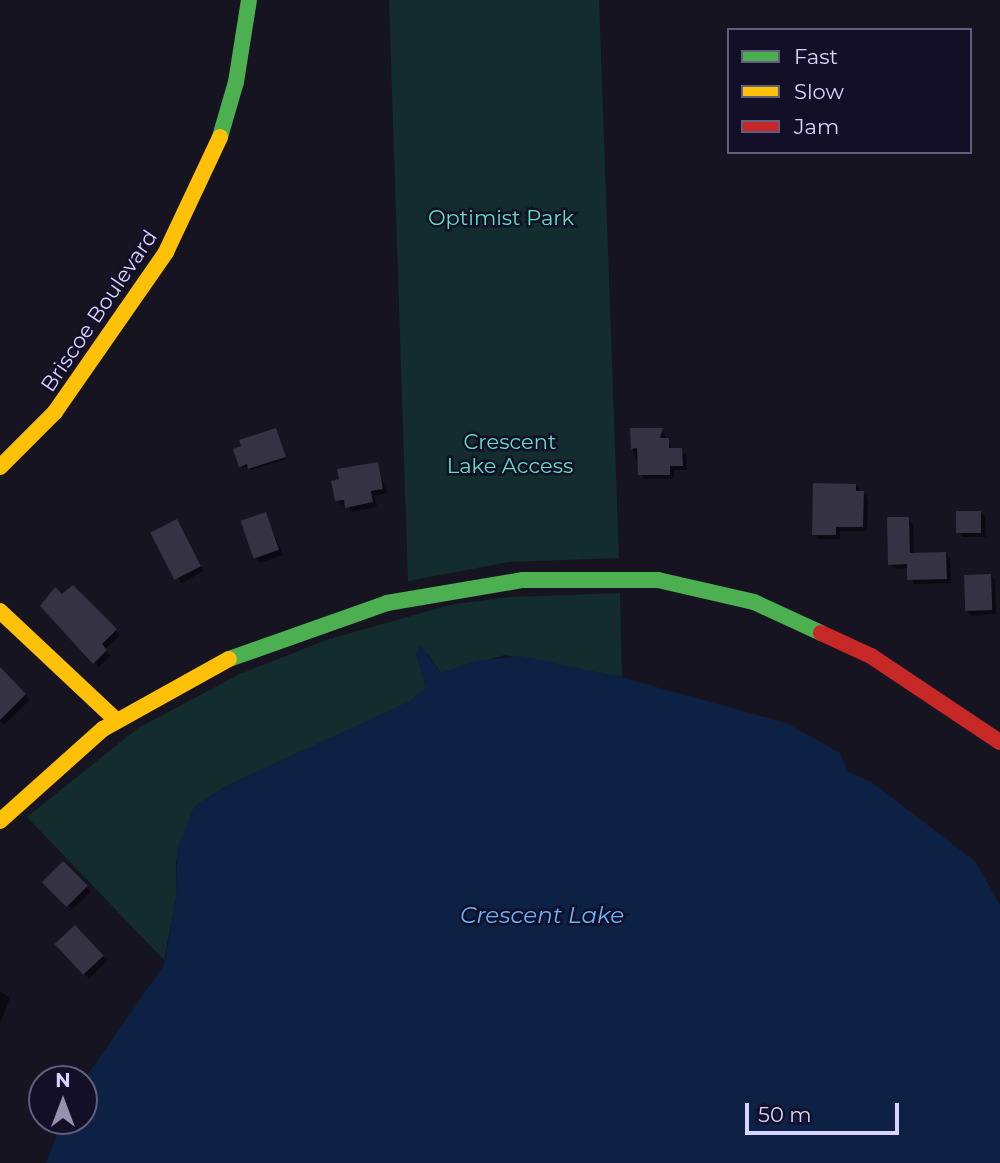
<!DOCTYPE html>
<style>
body{margin:0}
#map{position:relative;width:1000px;height:1163px;overflow:hidden;background:#161421;font-family:Montserrat,sans-serif}
div>[style]{position:absolute}
[style*='--x']{left:calc(var(--x)*1px);top:calc(var(--y)*1px);width:calc(var(--w)*1px);rotate:calc(var(--a)*1deg)}
.green>*{inset:0;background:#132c2d}
.water>*{inset:0;background:#0d2144}
.shadow>*{inset:0;background:#0007;transform-origin:0 0}
.building>*{inset:0;background:#343243;transform-origin:0 0}
.fast>*{height:16px;margin:-8px;padding:0 8px;transform-origin:8px;border-radius:8px;background:#4caf50}
.slow>*{height:16px;margin:-8px;padding:0 8px;transform-origin:8px;border-radius:8px;background:#ffc107}
.jam>*{height:16px;margin:-8px;padding:0 8px;transform-origin:8px;border-radius:8px;background:#c62828}
span{translate:-50% -50%;white-space:nowrap;text-align:center;line-height:1.15;-webkit-text-stroke:5px #130f26;paint-order:stroke}
.park-label{font-size:21px;color:#5fe0c0}
.street-label{font-size:21px;color:#d9d4ff}
.water-label{font-size:23px;color:#62b6ff;font-style:italic}
.legend{position:absolute;left:727px;top:28px;width:245px;height:126px;box-sizing:border-box;background:#130f26;border:2px solid #625e7d;margin:0;padding:9px 12px;list-style:none;font-size:21px;color:#d9d4ff}
.legend li{display:flex;align-items:center;gap:14px;height:35px}
.legend b{width:35px;border:2px solid #625e7d}
.north{position:absolute;left:28px;top:1065px;width:70px;height:70px;box-sizing:border-box;background:#130f26;border:2px solid #625e7d;border-radius:50%;rotate:0deg;font-size:19px;font-weight:700;line-height:28px;text-align:center;color:#d9d4ff}
.north::after{content:'';display:block;margin:auto;width:24px;height:32px;background:#9591b1;clip-path:polygon(50% 0,100% 100%,50% 72%,0 100%)}
.scale{position:absolute;left:745px;top:1103px;width:154px;height:32px;box-sizing:border-box;border:4px solid #d9d4ff;border-top:0;padding-left:9px;font-size:21px;line-height:24px;white-space:nowrap;color:#d9d4ff;-webkit-text-stroke:5px #130f26;paint-order:stroke}
</style>
<div id="map">
<div class="green">
<i style="clip-path:polygon(389px 0,599px 0,619px 558px,509px 562px,408px 581px)"></i>
<i style="clip-path:polygon(620px 593px,622px 677px,505px 655px,441px 673px,428px 654px,416px 653px,426px 688px,409px 702px,224px 787px,195px 807px,176px 861px,176px 898px,164px 960px,27px 817px,138px 728px,240px 674px,329px 639px,454px 604px,513px 597px)"></i>
</div>
<div class="water">
<i style="clip-path:polygon(420px 645px,441px 673px,476px 661px,521px 656px,617px 676px,786px 723px,840px 753px,848px 772px,870px 781px,976px 862px,1000px 906px,1000px 1163px,46px 1163px,62px 1121px,84px 1121px,84px 1080px,164px 965px,176px 898px,177px 849px,194px 807px,224px 787px,409px 702px,426px 688px,416px 653px)"></i>
</div>
<div class="shadow">
<i style="clip-path:polygon(276px 430px,287px 459px,251px 470px,249px 466px,242px 468px)"></i>
<i style="clip-path:polygon(662px 430px,673px 450px,686px 454px,687px 470px,674px 470px,674px 479px,644px 479px,632px 448px)"></i>
<i style="clip-path:polygon(377px 464px,387px 493px,374px 496px,377px 507px,352px 512px,346px 504px,341px 505px,337px 500px)"></i>
<i style="clip-path:polygon(856px 486px,868px 498px,867px 531px,840px 531px,840px 539px,818px 539px,814px 534px)"></i>
<i style="clip-path:polygon(981px 513px,985px 517px,986px 537px,963px 537px,958px 532px)"></i>
<i style="clip-path:polygon(266px 514px,283px 555px,260px 563px,255px 558px)"></i>
<i style="clip-path:polygon(909px 519px,913px 524px,914px 555px,946px 554px,950px 558px,951px 583px,914px 584px,909px 568px,895px 569px,890px 564px)"></i>
<i style="left:176px;top:522px;width:56px;height:26px;rotate:60deg"></i>
<i style="clip-path:polygon(990px 575px,995px 580px,996px 614px,972px 616px,967px 611px)"></i>
<i style="clip-path:polygon(73px 587px,120px 635px,105px 649px,110px 656px,99px 667px,43px 606px)"></i>
<i style="clip-path:polygon(8px 677px,30px 700px,4px 725px,0 721px,0 684px)"></i>
<i style="left:63px;top:863px;width:40px;height:26px;rotate:46deg"></i>
<i style="left:75px;top:927px;width:47px;height:25px;rotate:47deg"></i>
<i style="clip-path:polygon(0 991px,10px 998px,0 1023px)"></i>
</div>
<div class="building">
<i style="clip-path:polygon(276px 428px,286px 457px,248px 469px,247px 464px,239px 467px,233px 449px,241px 446px,239px 440px)"></i>
<i style="clip-path:polygon(630px 428px,663px 428px,660px 438px,669px 438px,669px 448px,682px 448px,683px 466px,670px 466px,670px 475px,638px 475px,637px 448px,631px 449px)"></i>
<i style="clip-path:polygon(378px 462px,383px 489px,371px 491px,373px 502px,345px 508px,344px 500px,335px 501px,331px 481px,339px 479px,337px 469px)"></i>
<i style="clip-path:polygon(813px 483px,856px 484px,856px 491px,864px 491px,863px 527px,836px 527px,836px 535px,812px 535px)"></i>
<i style="left:956px;top:511px;width:25px;height:22px"></i>
<i style="left:266px;top:512px;width:40px;height:27px;rotate:71deg"></i>
<i style="clip-path:polygon(887px 517px,909px 517px,910px 553px,946px 552px,947px 579px,907px 580px,907px 564px,888px 565px)"></i>
<i style="left:177px;top:519px;width:53px;height:30px;rotate:63deg"></i>
<i style="left:991px;top:574px;width:36px;height:27px;rotate:88deg"></i>
<i style="clip-path:polygon(73px 585px,117px 629px,102px 644px,107px 650px,93px 664px,40px 606px,55px 587px,62px 594px)"></i>
<i style="clip-path:polygon(0 667px,26px 694px,0 720px)"></i>
<i style="left:63px;top:861px;width:35px;height:30px;rotate:45deg"></i>
<i style="left:75px;top:925px;width:42px;height:28px;rotate:47deg"></i>
</div>
<div class="fast">
<i style="--x:220;--y:137;--w:57;--a:-73.8"></i>
<i style="--x:236;--y:82;--w:83;--a:-81"></i>
<i style="--x:229;--y:659;--w:168;--a:-19.5"></i>
<i style="--x:387;--y:603;--w:138;--a:-9.6"></i>
<i style="--x:523;--y:580;--w:135;--a:0"></i>
<i style="--x:658;--y:580;--w:98;--a:12.9"></i>
<i style="--x:754;--y:602;--w:74;--a:24.8"></i>
</div>
<div class="slow">
<i style="--x:0;--y:467;--w:78;--a:-45"></i>
<i style="--x:55;--y:412;--w:195;--a:-55.2"></i>
<i style="--x:166;--y:252;--w:127;--a:-64.8"></i>
<i style="--x:0;--y:611;--w:159;--a:43.2"></i>
<i style="--x:0;--y:821;--w:138;--a:-41.8"></i>
<i style="--x:103;--y:729;--w:144;--a:-29.1"></i>
</div>
<div class="jam">
<i style="--x:821;--y:633;--w:55;--a:24.7"></i>
<i style="--x:871;--y:656;--w:155;--a:33.7"></i>
</div>
<div class="park-label">
<span style="left:501px;top:218px">Optimist Park</span>
<span style="left:510px;top:454px">Crescent<br>Lake Access</span>
</div>
<div class="street-label">
<span style="left:99px;top:311px;rotate:-56deg">Briscoe Boulevard</span>
</div>
<div class="water-label">
<span style="left:542px;top:915px">Crescent Lake</span>
</div>
<ul class="legend">
<li><b style="height:9px;background:#4caf50"></b>Fast</li>
<li><b style="height:9px;background:#ffc107"></b>Slow</li>
<li><b style="height:9px;background:#c62828"></b>Jam</li>
</ul>
<div class="north">N</div>
<div class="scale">50 m</div>
</div>
